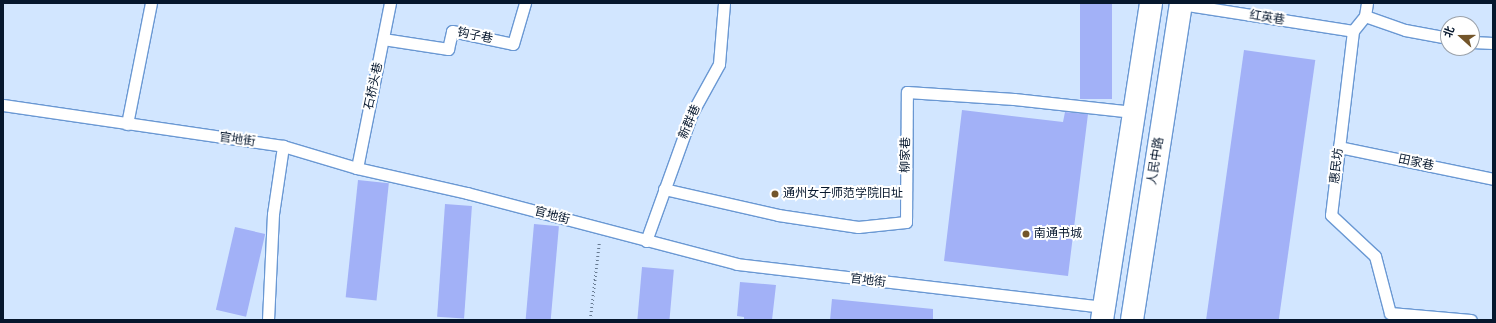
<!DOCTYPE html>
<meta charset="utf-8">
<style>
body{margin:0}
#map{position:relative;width:1496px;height:323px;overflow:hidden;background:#d2e6ff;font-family:Roboto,"Noto Sans SC",sans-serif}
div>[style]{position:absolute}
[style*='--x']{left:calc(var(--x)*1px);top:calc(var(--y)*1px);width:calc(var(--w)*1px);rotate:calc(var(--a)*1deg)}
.building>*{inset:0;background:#a2b1f7;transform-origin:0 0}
.path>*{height:2.5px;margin-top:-1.25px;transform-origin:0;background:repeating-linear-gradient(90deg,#677a91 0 1px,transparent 0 4px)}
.roads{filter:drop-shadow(1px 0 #6a98d3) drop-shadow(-1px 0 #6a98d3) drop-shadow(0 1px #6a98d3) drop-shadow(0 -1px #6a98d3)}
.lane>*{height:11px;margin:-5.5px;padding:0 5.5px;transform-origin:5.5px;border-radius:5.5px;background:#fff}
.primary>*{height:22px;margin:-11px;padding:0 11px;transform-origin:11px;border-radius:11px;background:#fff}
.dots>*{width:11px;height:11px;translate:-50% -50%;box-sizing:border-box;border:2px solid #fff;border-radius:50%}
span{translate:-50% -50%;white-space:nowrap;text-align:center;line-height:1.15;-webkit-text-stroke:4px #fff;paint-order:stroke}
.street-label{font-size:12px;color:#06172d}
.poi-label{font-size:12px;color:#06172d}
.left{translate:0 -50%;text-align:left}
.frame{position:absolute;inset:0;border:4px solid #06172d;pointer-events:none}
.north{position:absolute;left:1440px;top:16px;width:40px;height:40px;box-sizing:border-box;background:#fff;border:1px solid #9ba2ab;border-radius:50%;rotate:291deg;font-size:11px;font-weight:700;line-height:16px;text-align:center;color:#06172d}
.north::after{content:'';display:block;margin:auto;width:14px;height:18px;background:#73552a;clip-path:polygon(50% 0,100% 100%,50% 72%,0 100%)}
</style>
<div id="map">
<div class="building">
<i style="left:1080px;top:3px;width:32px;height:96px"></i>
<i style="left:1244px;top:50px;width:72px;height:273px;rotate:8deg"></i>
<i style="clip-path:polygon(962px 110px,1063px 122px,1065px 112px,1088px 114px,1068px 276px,944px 261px)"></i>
<i style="left:358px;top:180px;width:31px;height:118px;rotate:6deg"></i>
<i style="left:445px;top:204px;width:27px;height:113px;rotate:4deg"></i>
<i style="left:534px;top:224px;width:25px;height:97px;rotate:5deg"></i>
<i style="left:235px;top:227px;width:31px;height:85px;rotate:13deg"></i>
<i style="left:642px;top:267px;width:32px;height:53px;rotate:5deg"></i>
<i style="clip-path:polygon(740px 282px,776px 285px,772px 320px,744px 320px,744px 317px,737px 316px)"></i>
<i style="clip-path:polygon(832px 299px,933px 309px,933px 320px,830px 320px)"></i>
</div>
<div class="path">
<i style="--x:590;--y:320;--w:78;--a:-83.3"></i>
</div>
<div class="roads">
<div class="lane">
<i style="--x:1367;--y:3;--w:13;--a:99"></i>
<i style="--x:1365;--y:16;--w:19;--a:129"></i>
<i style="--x:1353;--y:31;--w:185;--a:96.8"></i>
<i style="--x:1331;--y:215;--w:60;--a:43"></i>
<i style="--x:1375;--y:256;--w:59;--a:75.3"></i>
<i style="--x:1390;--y:313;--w:81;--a:4.9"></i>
<i style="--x:1181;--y:4;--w:174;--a:8.9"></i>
<i style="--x:1365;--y:16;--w:42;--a:19.3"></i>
<i style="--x:1405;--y:30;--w:44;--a:10.5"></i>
<i style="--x:383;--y:39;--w:66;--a:8.7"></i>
<i style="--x:448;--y:49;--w:18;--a:-77"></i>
<i style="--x:452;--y:31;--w:62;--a:12"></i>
<i style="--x:513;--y:44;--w:43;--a:-73.7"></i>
<i style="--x:1472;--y:42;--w:21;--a:3"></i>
<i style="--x:3;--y:105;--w:283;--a:8.3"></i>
<i style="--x:283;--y:146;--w:77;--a:16.6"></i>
<i style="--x:357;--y:168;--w:113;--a:12.8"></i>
<i style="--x:467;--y:193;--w:279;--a:14.7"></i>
<i style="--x:737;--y:264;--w:370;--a:6.7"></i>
<i style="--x:127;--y:124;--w:123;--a:-78.8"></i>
<i style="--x:1339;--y:147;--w:157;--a:11.7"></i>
<i style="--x:357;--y:168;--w:168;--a:-78.7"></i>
<i style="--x:664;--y:189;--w:117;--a:12.8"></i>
<i style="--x:778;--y:215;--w:81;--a:8.5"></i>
<i style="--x:858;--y:227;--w:48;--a:-5.9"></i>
<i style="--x:906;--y:222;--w:130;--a:-89.6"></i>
<i style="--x:907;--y:92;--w:107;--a:3.7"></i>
<i style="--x:1014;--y:99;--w:120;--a:6.2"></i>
<i style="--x:646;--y:241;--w:136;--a:-70.2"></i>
<i style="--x:692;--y:113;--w:56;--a:-61.1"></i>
<i style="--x:719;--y:64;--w:61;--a:-85.3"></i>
<i style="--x:268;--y:320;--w:106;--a:-87.3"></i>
<i style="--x:273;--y:214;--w:69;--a:-81.6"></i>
</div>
<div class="primary">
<i style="--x:1102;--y:320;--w:321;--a:-81.2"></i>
<i style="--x:1132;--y:320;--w:321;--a:-81.2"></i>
</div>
</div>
<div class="dots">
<i style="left:775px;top:194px;background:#73552a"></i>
<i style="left:1026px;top:234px;background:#73552a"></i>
</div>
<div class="street-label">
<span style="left:1267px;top:18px;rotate:9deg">红英巷</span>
<span style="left:475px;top:36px;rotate:11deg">钩子巷</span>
<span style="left:374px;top:86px;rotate:-78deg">石桥头巷</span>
<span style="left:690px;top:122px;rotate:-67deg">新群巷</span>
<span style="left:237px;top:140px;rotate:8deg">官地街</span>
<span style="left:906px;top:155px;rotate:-89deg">柳家巷</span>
<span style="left:1156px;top:161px;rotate:-81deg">人民中路</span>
<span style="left:1416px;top:163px;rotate:12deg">田家巷</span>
<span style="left:1337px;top:166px;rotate:-83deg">惠民坊</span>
<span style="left:552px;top:216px;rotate:15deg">官地街</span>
<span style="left:868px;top:281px;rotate:7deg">官地街</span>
</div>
<div class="poi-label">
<span class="left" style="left:783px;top:194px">通州女子师范学院旧址</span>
<span class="left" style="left:1034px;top:234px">南通书城</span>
</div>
<div class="frame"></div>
<div class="north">北</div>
</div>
